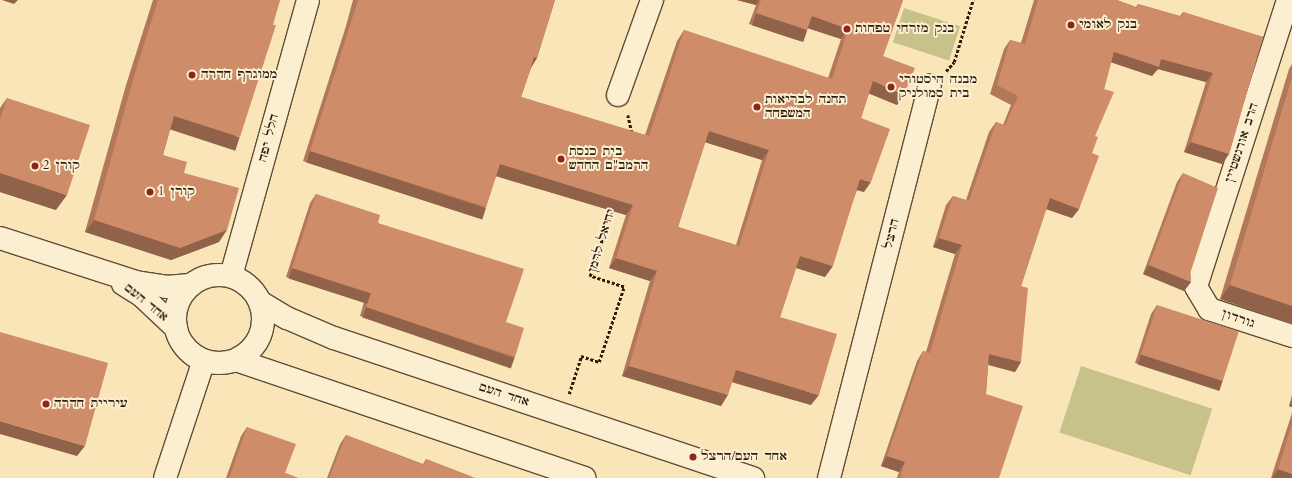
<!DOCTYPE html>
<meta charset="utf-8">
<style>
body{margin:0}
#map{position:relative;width:1292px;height:478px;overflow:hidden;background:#fae5b8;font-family:Cardo,"Frank Ruhl Libre",serif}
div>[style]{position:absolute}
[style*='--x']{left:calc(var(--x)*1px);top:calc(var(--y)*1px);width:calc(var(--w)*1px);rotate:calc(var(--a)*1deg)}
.green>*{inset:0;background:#c6c289;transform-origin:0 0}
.path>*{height:2.5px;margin-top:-1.25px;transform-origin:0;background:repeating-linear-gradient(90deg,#2d1b0b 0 3px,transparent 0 5px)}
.roads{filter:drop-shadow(1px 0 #604e36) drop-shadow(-1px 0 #604e36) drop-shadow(0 1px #604e36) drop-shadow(0 -1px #604e36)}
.minor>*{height:22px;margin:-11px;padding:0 11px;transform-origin:11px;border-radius:11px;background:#fceed1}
.minor>.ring{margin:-11px;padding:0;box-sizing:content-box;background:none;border:22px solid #fceed1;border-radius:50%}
.wall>*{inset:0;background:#b2785a}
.shaded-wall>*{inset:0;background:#91624a;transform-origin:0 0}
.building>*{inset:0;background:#cf8c69;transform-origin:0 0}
.dots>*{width:11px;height:11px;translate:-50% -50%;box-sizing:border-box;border:2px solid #fceed1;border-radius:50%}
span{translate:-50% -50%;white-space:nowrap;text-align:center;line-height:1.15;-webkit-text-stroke:4px #fceed1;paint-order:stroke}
.poi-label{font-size:12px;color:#2d1b0b}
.left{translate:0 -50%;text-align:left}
.street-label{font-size:12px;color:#2d1b0b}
</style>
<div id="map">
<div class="green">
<i style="left:904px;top:8px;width:59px;height:36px;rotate:18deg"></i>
<i style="left:1081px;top:366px;width:138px;height:70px;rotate:18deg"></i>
</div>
<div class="path">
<i style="--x:946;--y:71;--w:12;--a:-48"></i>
<i style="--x:954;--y:62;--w:65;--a:-73"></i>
<i style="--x:628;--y:115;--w:18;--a:77"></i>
<i style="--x:569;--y:394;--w:40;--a:-72"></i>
<i style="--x:581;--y:356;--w:19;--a:18"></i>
<i style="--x:599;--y:362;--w:79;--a:-71.6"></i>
<i style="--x:624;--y:287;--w:36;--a:-162"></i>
<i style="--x:590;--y:276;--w:73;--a:-71.6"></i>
</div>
<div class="roads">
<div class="minor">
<i style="--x:1288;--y:0;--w:301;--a:107.8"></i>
<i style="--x:1196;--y:287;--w:26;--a:59"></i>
<i style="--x:1209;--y:309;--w:87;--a:18"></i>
<i style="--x:618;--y:95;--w:101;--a:-70.3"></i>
<i style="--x:0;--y:238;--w:143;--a:17.9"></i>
<i style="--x:136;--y:282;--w:30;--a:9"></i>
<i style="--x:166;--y:287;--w:24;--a:-5"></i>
<i class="ring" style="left:175px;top:275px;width:66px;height:66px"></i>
<i style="--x:231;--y:276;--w:287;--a:-74.4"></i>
<i style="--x:123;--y:284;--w:22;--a:32"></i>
<i style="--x:142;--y:296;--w:47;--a:43.3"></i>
<i style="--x:260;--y:302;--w:31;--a:31"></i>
<i style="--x:287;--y:318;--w:51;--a:23.1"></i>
<i style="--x:334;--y:338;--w:442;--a:18.5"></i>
<i style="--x:236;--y:360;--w:368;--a:18.7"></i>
<i style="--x:165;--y:478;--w:124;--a:-71.7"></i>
<i style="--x:829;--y:478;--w:405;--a:-75.6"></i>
</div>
</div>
<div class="wall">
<i style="clip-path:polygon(153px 0,280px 0,232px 149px,170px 129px,163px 155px,184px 173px,219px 242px,171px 260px,85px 232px,126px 85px)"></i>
<i style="clip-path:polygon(evenodd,353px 0,555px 0,537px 58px,531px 68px,521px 97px,645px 135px,677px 41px,684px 30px,828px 78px,841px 39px,808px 28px,800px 41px,749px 24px,756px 5px,737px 0,903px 0,883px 56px,897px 105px,869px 93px,861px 118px,864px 192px,857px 190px,825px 277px,796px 268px,780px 317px,811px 405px,732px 382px,721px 406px,622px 376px,650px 281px,609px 268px,626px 215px,496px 176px,486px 207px,478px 218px,303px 161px,346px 26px,353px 0,705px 142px,762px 160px,736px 245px,678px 227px,705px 142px)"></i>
<i style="clip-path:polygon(1034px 0,1117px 0,1136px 7px,1138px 4px,1180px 16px,1183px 12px,1263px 37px,1229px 154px,1222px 164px,1184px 152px,1206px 82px,1158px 69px,1152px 76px,1111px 62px,1104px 89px,1095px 136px,1092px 153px,1079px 209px,1072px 218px,1046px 209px,1021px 286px,1021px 362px,1015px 372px,988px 365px,986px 394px,999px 478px,897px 478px,899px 472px,881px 466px,917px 361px,923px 351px,926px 352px,955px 254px,933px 247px,946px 205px,953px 196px,966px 200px,989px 132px,996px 122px,1003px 125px,1011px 105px,990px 94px,1004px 49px,1010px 40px,1021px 43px)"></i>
<i style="clip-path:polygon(1292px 64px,1292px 324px,1220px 299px,1289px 69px)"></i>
<i style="clip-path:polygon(7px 98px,56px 210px,0 192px,0 108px)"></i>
<i style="clip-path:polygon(1183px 173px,1191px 282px,1184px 291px,1143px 274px,1177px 182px)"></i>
<i style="clip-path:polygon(316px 194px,378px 223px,506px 322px,515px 357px,509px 366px,360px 316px,364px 302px,286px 277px,310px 203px)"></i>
<i style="clip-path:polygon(1157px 305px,1217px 389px,1135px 363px,1151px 314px)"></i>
<i style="clip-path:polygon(1292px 395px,1292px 407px,1289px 406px)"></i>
<i style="clip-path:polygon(1292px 413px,1292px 478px,1271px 478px)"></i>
<i style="clip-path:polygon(247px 427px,285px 473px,298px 478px,226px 478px,241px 436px)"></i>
<i style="clip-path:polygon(346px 435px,423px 464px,426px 459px,475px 478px,327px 478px,340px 444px)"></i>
</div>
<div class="shaded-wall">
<i style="clip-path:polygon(2px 0,18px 0,14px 4px)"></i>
<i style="clip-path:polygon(737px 0,759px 0,756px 5px)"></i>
<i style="left:756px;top:13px;width:54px;height:13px;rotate:18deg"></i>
<i style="clip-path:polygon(812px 16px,848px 29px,841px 39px,804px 27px)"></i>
<i style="clip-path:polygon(1114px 52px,1161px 59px,1213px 73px,1206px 82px,1158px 69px,1152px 76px,1107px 61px)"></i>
<i style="clip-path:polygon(534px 57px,537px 58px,530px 69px)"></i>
<i style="clip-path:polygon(873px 81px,904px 95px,897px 105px,865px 92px)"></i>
<i style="left:174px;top:116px;width:69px;height:14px;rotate:18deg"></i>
<i style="clip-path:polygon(709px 131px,769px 150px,762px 160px,701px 141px)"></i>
<i style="clip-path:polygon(1191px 142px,1229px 154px,1222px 164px,1184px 152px)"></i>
<i style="left:310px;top:151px;width:185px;height:12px;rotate:18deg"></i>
<i style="clip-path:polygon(500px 164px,633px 205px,626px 215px,492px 175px)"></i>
<i style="clip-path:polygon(0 173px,67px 195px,56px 210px,0 192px)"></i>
<i style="clip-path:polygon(860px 179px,871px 182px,864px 192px,853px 189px)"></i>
<i style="clip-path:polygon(1050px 198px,1079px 209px,1072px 218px,1043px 208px)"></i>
<i style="clip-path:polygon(94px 220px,227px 230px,219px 242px,171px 260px,85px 232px)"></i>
<i style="clip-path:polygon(939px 238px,962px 245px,955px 254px,933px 247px)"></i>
<i style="clip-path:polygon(800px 256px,833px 266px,825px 277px,793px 267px)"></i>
<i style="clip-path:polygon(616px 258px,657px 271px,650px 281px,609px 268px)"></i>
<i style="clip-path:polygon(1149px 265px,1191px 282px,1184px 291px,1143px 274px)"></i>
<i style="left:292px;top:268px;width:83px;height:11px;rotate:18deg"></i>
<i style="clip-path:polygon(1230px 285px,1292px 306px,1292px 324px,1220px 299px)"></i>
<i style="left:366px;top:307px;width:157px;height:11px;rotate:19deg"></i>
<i style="clip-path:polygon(989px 354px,1021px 362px,1015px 372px,982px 363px)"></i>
<i style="left:1141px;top:354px;width:86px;height:11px;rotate:18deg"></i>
<i style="clip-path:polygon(629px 366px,728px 395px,721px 406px,622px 376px)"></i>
<i style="clip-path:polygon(736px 370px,819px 395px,811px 405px,728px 381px)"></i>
<i style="clip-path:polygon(1292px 401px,1292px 407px,1289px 406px)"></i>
<i style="clip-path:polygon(0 421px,85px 446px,77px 456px,0 434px)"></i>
<i style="clip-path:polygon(887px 456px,905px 462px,899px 472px,881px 466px)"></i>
<i style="clip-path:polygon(1278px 469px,1292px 474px,1292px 478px,1272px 478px)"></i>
</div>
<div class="building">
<i style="clip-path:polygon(158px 0,280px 0,273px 25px,276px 25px,240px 137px,174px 116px,163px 155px,187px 162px,184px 173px,239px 188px,227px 230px,180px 248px,94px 220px,135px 73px)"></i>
<i style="clip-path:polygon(evenodd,358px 0,555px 0,537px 58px,534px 57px,521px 97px,649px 136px,684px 30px,832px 79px,848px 29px,812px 16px,807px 30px,756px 13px,761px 0,903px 0,883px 56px,915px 68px,904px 95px,873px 81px,861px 118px,890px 129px,871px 182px,860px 179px,833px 266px,800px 256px,780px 317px,837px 334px,819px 395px,736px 370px,728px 395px,629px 366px,657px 271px,616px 258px,633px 205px,500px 164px,486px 207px,310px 151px,353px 16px,358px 0,709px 131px,769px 150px,739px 246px,678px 227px,709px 131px)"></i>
<i style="clip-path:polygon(1038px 0,1117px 0,1137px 8px,1138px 4px,1182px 17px,1183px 12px,1263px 37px,1229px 154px,1191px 142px,1213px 73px,1161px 59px,1159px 67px,1114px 52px,1104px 89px,1114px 92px,1095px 136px,1098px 137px,1092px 153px,1099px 156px,1079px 209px,1050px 198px,1021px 286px,1028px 288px,1021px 362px,989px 354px,986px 394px,1023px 406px,999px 478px,903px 478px,900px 477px,905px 462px,887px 456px,923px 351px,930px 353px,962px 245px,939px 238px,953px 196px,969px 201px,996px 122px,1005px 125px,1018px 96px,997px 85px,1010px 40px,1025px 44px)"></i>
<i style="clip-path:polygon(1292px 77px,1292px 306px,1230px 285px)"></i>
<i style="clip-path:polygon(7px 98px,90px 125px,67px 195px,0 173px,0 120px)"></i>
<i style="clip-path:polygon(1183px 173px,1218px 188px,1190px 274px,1191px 282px,1149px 265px)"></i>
<i style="clip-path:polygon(316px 194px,380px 215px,378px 223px,524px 269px,506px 322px,524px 328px,515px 357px,366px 307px,371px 293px,292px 268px)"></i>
<i style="left:1157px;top:305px;width:86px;height:52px;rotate:18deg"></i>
<i style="clip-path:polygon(0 332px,108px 363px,85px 446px,0 421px)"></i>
<i style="clip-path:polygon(1292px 424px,1292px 474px,1278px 469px)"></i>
<i style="clip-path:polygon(247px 427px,296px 444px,285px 473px,298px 478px,229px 478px)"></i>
<i style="clip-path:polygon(346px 435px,424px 465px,426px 459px,475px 478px,329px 478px)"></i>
</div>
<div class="dots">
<i style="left:1071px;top:25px;background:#8f2418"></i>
<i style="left:847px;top:29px;background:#8f2418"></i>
<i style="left:192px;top:75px;background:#8f2418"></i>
<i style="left:891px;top:87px;background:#8f2418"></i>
<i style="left:757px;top:107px;background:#8f2418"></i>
<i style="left:561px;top:159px;background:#8f2418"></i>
<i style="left:35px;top:166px;background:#8f2418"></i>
<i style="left:150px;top:192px;background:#8f2418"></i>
<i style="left:46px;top:404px;background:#8f2418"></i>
<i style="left:693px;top:457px;background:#8f2418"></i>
</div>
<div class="poi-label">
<span class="left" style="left:1079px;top:25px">בנק לאומי</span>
<span class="left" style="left:855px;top:29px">בנק מזרחי טפחות</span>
<span class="left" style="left:201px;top:75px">ממוגרף חדרה</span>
<span class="left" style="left:899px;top:87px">מבנה היסטורי<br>בית סמולניק</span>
<span class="left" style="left:765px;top:107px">תחנה לבריאות<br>המשפחה</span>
<span class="left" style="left:569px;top:159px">בית כנסת<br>הרמב"ם החדש</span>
<span class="left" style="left:43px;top:166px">קורן 2</span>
<span class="left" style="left:158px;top:192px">קורן 1</span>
<span class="left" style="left:54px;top:404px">עיריית חדרה</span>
<span class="left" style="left:701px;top:457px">אחד העם/הרצל</span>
</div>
<div class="street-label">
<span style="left:269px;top:138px;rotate:-75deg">הלל יפה</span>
<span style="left:1242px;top:143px;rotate:-72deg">הרב אורנשטיין</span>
<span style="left:892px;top:234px;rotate:-76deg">הרצל</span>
<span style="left:602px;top:241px;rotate:-73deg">יחיאל לרמן</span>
<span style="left:146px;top:303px;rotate:39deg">אחד העם</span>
<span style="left:1238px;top:319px;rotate:19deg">גורדון</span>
<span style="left:504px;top:395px;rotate:18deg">אחד העם</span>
</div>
</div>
